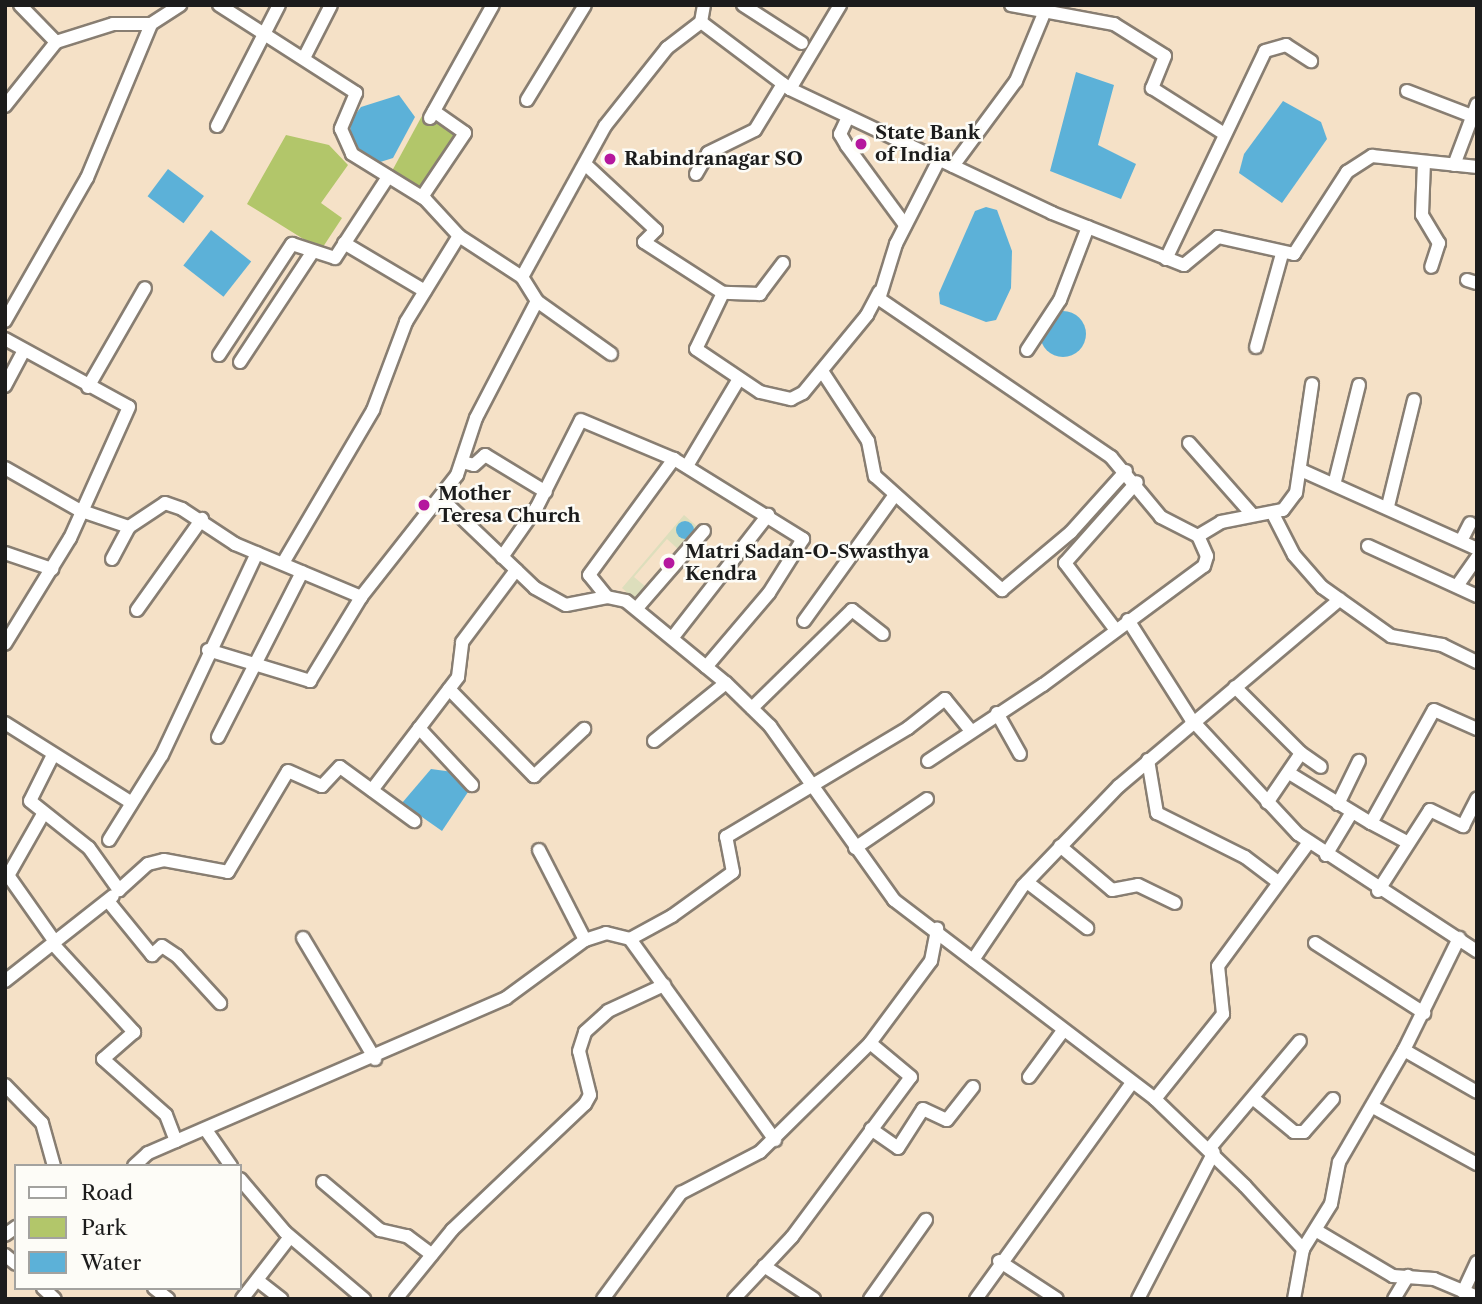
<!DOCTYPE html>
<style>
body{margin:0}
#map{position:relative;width:1482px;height:1304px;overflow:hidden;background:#f5e1c7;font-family:"Libre Caslon Text",serif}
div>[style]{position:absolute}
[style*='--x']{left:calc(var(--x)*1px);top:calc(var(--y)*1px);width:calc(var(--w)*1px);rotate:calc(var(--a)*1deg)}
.built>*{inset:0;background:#dddebc}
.green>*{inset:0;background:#b2c66a}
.water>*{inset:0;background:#5cb1d8;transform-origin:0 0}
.round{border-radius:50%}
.roads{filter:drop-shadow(2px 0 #887e72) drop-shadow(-2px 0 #887e72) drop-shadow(0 2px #887e72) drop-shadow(0 -2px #887e72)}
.minor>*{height:12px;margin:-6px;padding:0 6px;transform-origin:6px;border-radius:6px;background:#fff}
.dots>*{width:19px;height:19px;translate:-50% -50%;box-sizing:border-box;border:4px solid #fdfcf7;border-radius:50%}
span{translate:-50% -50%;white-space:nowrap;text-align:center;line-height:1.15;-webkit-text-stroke:5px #fdfcf7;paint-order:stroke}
.poi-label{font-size:19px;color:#1c1c1c;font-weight:700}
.left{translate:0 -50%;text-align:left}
.frame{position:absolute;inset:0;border:7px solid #1c1c1c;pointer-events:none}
.legend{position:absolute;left:14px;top:1164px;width:228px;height:126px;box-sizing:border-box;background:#fdfcf7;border:2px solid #a3a29f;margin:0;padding:9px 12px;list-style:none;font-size:21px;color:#1c1c1c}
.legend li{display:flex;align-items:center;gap:14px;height:35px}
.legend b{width:35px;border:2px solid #a3a29f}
</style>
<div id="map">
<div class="built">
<i style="clip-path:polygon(evenodd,684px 515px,700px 529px,638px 602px,622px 588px,684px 515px,667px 539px,679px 550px,646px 587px,634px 577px,667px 539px)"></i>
</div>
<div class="green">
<i style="clip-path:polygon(423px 114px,460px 135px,423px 190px,392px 171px)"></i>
<i style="clip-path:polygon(286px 135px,329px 145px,348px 165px,321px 203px,342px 218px,321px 250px,247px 204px)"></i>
</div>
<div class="water">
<i style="clip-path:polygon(1076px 72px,1114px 85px,1098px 145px,1136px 164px,1121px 199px,1050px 171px)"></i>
<i style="clip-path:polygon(399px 95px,415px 117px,393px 158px,377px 163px,351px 142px,350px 121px,361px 107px)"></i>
<i style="clip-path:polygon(1283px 101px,1321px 122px,1327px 139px,1282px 203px,1239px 173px,1244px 154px)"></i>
<i style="left:168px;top:169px;width:45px;height:34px;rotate:37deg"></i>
<i style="clip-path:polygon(986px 207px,997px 210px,1012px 251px,1011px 288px,996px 320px,986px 322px,940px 304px,939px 293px,975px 211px)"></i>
<i style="left:211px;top:230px;width:51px;height:45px;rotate:38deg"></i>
<i class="round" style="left:1040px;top:311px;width:46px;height:46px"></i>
<i class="round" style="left:676px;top:521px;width:18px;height:18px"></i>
<i style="clip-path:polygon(431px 769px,453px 772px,470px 789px,442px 831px,402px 803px)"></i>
</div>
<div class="roads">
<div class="minor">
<i style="--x:20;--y:5;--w:52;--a:45.8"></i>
<i style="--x:219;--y:5;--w:163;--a:32.7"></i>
<i style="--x:356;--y:93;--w:39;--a:113"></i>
<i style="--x:341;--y:129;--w:27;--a:66"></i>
<i style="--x:352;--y:154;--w:86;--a:31.7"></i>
<i style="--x:425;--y:199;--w:50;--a:47.4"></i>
<i style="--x:459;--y:236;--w:75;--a:33.1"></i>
<i style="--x:743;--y:5;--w:70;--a:32.8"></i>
<i style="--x:1011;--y:5;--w:105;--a:10.5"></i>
<i style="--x:1114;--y:24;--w:60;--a:32.1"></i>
<i style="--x:1165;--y:56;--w:35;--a:112"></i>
<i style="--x:1152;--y:88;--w:84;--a:32.4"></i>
<i style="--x:701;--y:22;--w:111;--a:37"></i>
<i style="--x:790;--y:89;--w:290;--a:25.3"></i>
<i style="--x:1052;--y:213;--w:142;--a:21.5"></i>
<i style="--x:1184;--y:265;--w:44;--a:-39.5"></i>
<i style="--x:1218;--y:237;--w:78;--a:12.6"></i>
<i style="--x:1294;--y:254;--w:98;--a:-57.1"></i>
<i style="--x:1347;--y:172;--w:30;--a:-33"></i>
<i style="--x:1372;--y:156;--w:106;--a:6"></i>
<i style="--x:701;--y:22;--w:17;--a:-80"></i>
<i style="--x:304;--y:58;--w:59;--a:-63"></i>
<i style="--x:790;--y:89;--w:98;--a:-59.2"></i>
<i style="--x:1407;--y:91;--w:70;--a:21"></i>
<i style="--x:527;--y:100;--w:111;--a:-58.6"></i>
<i style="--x:5;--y:106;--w:82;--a:-51.4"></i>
<i style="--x:56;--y:42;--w:60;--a:-17.5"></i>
<i style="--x:113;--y:24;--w:38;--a:0"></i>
<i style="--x:151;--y:24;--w:35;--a:-33"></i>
<i style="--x:848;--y:117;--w:19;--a:115"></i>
<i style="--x:840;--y:134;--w:14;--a:60"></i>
<i style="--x:847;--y:146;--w:98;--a:53.7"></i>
<i style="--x:430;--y:118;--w:129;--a:-60.9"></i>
<i style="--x:217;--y:126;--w:136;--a:-62.9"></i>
<i style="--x:1424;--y:162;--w:53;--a:92.2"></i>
<i style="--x:1422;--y:215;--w:33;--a:59"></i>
<i style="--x:1439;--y:243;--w:25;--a:108"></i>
<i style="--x:585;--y:164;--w:97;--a:42.9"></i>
<i style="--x:656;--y:230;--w:17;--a:135"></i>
<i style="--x:644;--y:242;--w:94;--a:32.8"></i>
<i style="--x:1454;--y:165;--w:65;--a:-69.3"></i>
<i style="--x:953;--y:166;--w:106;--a:-53.5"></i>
<i style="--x:1016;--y:81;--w:76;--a:-67.5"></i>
<i style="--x:696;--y:174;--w:24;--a:-60"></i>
<i style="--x:708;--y:153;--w:52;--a:-26.1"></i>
<i style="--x:755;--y:130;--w:54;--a:-58.7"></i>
<i style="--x:422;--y:197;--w:77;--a:-56.1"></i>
<i style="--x:465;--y:133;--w:38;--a:-145"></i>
<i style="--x:344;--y:243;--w:94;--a:30.7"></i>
<i style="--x:1166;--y:259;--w:230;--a:-64.5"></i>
<i style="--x:1265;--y:51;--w:22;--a:-16"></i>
<i style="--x:1286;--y:45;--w:30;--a:33"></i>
<i style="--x:783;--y:263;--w:39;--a:127"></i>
<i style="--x:760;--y:294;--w:37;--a:-178"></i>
<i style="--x:723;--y:293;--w:62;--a:115.7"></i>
<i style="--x:696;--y:349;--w:77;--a:33.9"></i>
<i style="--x:760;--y:392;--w:32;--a:13"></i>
<i style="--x:791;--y:399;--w:13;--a:-27"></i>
<i style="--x:803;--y:393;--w:101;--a:-50.6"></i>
<i style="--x:867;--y:315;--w:26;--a:-62"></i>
<i style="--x:1467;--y:280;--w:10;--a:17"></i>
<i style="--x:537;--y:301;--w:91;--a:35.6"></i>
<i style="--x:5;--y:321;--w:165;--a:-60.2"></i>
<i style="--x:87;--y:178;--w:167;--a:-67.4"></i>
<i style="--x:5;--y:339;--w:141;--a:28.7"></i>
<i style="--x:129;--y:407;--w:144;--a:114.2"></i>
<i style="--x:70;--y:538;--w:124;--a:121.5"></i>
<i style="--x:1256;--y:347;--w:97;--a:-74.4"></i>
<i style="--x:1027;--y:350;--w:60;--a:-56.6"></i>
<i style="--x:1060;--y:300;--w:78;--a:-69"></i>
<i style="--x:219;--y:355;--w:133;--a:-56.7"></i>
<i style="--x:292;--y:244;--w:45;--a:18"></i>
<i style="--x:335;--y:258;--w:97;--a:-56.8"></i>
<i style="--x:240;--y:362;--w:131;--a:-56.6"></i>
<i style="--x:822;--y:371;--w:84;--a:56.7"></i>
<i style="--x:868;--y:441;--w:36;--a:79"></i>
<i style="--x:875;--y:476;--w:171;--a:41.9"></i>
<i style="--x:1002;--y:590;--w:90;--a:-40"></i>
<i style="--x:1071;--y:532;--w:82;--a:-48"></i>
<i style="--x:5;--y:386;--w:40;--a:-62"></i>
<i style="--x:88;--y:387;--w:114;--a:-60.1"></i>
<i style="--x:1189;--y:443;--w:94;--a:48.5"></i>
<i style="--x:462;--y:462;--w:12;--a:14"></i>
<i style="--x:474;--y:465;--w:15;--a:-42"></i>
<i style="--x:485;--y:455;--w:71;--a:31.2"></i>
<i style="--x:687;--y:466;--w:98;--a:-59.2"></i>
<i style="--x:5;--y:468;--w:85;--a:29.6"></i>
<i style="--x:79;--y:510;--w:53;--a:18.8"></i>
<i style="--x:129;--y:527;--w:43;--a:-33.7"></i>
<i style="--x:165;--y:503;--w:18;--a:19"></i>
<i style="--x:182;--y:509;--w:64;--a:33.4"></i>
<i style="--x:235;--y:544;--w:137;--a:22.8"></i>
<i style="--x:361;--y:597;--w:155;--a:-51.8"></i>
<i style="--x:457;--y:475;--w:60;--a:-71.6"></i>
<i style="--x:476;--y:418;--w:132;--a:-62.5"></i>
<i style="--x:537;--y:301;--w:28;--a:-122"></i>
<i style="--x:522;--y:277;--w:172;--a:-61.2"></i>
<i style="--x:605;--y:126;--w:100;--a:-51.5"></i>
<i style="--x:667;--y:48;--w:43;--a:-37.4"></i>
<i style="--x:1303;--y:471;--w:191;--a:24.1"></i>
<i style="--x:1335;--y:481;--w:99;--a:-76"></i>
<i style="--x:443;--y:500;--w:127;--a:43.7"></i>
<i style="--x:535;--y:588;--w:35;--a:29"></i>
<i style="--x:566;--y:605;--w:42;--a:-11"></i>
<i style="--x:607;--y:597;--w:19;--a:12"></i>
<i style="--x:626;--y:601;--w:129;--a:39.4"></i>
<i style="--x:726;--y:683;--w:62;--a:44.3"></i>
<i style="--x:770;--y:726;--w:214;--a:54.5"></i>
<i style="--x:894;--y:900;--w:328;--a:37.3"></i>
<i style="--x:1155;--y:1099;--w:125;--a:44"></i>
<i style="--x:1245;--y:1186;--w:86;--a:47.4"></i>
<i style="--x:1303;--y:1249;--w:51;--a:100.2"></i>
<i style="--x:1388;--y:506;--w:109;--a:-76.2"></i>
<i style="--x:1273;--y:514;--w:46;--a:62.9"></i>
<i style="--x:1294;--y:555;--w:43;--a:48.8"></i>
<i style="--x:1322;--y:587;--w:85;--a:35.4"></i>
<i style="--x:1391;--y:636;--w:52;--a:10"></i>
<i style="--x:1442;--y:645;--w:39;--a:26"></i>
<i style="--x:1198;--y:536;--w:27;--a:-31"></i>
<i style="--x:1221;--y:522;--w:63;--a:-11"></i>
<i style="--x:1283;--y:510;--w:21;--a:-53"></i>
<i style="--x:1296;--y:493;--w:110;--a:-81.6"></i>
<i style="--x:1461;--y:541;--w:20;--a:-63"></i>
<i style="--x:1368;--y:546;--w:120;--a:24.6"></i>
<i style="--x:5;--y:553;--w:50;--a:18.8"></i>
<i style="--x:502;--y:557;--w:61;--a:-55"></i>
<i style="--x:537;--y:507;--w:97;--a:-63.2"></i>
<i style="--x:581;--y:420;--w:101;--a:22.8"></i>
<i style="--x:674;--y:459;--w:152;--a:31.8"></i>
<i style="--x:803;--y:539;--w:64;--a:122.2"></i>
<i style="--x:769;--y:593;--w:97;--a:130.4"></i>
<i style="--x:112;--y:559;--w:36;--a:-62"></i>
<i style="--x:283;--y:563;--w:178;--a:-59.5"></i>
<i style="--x:373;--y:410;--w:94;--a:-69.4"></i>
<i style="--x:406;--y:322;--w:101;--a:-58.4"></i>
<i style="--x:1457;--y:586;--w:35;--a:-55"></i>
<i style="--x:607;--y:597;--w:28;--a:-129"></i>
<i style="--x:589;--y:575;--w:144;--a:-53.8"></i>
<i style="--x:637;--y:608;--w:102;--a:-49"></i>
<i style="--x:137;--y:610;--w:112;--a:-54.5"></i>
<i style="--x:1128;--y:620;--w:117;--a:57.5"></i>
<i style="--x:1191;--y:719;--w:157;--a:47.1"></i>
<i style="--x:1298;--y:834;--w:214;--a:33.2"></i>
<i style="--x:804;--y:621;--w:154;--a:-54.2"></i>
<i style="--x:1115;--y:629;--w:83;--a:-127.1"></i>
<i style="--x:1065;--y:563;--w:108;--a:-48.4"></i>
<i style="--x:673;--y:637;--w:155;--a:-52.1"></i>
<i style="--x:208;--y:650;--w:107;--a:16.9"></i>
<i style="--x:310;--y:681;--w:98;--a:-58.7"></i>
<i style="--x:1235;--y:687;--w:93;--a:45"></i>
<i style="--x:1301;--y:753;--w:60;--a:124.2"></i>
<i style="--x:449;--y:689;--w:122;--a:45.7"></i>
<i style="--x:534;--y:776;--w:69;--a:-43.2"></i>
<i style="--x:752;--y:708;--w:140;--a:-44.4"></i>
<i style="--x:852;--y:610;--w:39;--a:38"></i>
<i style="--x:997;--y:713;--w:47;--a:60.7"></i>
<i style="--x:5;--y:723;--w:146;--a:32.2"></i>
<i style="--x:419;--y:728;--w:78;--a:47.1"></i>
<i style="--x:218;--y:737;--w:185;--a:-63"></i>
<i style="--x:654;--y:741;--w:92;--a:-38.9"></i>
<i style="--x:1301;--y:753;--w:24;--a:35"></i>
<i style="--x:53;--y:755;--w:51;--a:116.6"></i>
<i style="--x:30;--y:801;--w:75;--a:38.5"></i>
<i style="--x:89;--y:848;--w:52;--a:54.5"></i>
<i style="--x:119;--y:890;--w:39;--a:-42"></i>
<i style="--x:148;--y:864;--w:16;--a:-14"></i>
<i style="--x:164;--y:860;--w:65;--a:10.6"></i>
<i style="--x:228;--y:872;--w:117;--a:-59.3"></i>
<i style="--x:288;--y:771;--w:37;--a:24"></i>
<i style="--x:322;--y:786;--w:26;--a:-47"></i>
<i style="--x:340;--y:767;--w:92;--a:36.1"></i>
<i style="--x:1148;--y:760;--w:54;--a:80.4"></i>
<i style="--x:1157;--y:813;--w:98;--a:26.6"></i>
<i style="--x:1245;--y:857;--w:41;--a:37.1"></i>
<i style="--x:928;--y:761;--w:138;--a:-33.5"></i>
<i style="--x:1043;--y:685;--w:200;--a:-36.5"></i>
<i style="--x:1204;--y:566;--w:10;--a:-73"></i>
<i style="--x:1207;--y:556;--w:22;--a:-114"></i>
<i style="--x:1198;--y:536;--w:42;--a:-152.8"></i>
<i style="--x:1161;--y:517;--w:78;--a:-129.8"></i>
<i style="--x:1111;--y:457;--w:281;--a:-145.7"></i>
<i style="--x:879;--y:299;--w:58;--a:-72.8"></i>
<i style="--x:896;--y:244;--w:94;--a:-62.9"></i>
<i style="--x:1289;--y:773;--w:96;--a:31.4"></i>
<i style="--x:1371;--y:823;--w:129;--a:-60.9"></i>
<i style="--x:1434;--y:710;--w:47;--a:23.8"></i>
<i style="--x:372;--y:790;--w:142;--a:-52.7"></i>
<i style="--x:458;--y:677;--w:35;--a:-83"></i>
<i style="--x:462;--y:642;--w:90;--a:-53.1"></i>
<i style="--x:1338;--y:804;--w:48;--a:-64"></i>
<i style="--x:1371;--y:823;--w:40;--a:28"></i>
<i style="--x:109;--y:840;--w:100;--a:-58.1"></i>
<i style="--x:162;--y:755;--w:223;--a:-64.8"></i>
<i style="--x:1060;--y:846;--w:68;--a:40.2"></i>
<i style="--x:1112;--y:890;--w:26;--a:-11"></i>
<i style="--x:1138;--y:885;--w:41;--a:25.9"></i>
<i style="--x:855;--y:848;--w:87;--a:-34.2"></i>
<i style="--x:539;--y:850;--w:101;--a:62.9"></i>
<i style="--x:1326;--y:855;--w:50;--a:-58.8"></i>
<i style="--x:5;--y:871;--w:87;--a:54.8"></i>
<i style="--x:9;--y:874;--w:67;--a:-60.4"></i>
<i style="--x:1027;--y:882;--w:76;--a:37.5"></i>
<i style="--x:1378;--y:891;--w:96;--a:-57.3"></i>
<i style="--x:1430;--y:810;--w:37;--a:26"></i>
<i style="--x:1463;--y:826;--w:31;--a:-63"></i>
<i style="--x:108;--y:901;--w:70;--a:50.8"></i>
<i style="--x:152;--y:955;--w:13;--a:-42"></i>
<i style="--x:162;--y:946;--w:18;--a:34"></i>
<i style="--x:177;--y:956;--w:64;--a:47.5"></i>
<i style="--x:303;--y:938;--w:141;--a:59.2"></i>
<i style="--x:630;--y:939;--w:248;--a:54.2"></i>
<i style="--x:1315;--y:943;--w:130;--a:32.7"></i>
<i style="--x:53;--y:944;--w:120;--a:47.4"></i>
<i style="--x:134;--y:1032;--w:41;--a:138.9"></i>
<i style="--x:103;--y:1059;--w:84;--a:41.6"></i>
<i style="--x:166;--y:1115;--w:28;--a:69"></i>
<i style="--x:973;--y:960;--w:89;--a:-56"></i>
<i style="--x:1023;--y:886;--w:139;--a:-46.2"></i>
<i style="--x:1119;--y:786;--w:289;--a:-40.2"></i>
<i style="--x:5;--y:981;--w:137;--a:-38.2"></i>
<i style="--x:1404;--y:1050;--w:84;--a:29.9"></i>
<i style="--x:1029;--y:1077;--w:56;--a:-53.7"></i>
<i style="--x:5;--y:1085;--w:53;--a:45.8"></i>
<i style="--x:42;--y:1123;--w:45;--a:74.4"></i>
<i style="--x:1155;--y:1099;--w:109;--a:-51.3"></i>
<i style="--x:1223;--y:1014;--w:48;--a:-95.9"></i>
<i style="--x:1218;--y:966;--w:154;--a:-53.7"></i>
<i style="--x:1254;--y:1099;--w:52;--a:39.5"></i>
<i style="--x:1294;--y:1132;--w:10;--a:0"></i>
<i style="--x:1304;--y:1132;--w:44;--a:-48.7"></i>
<i style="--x:1373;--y:1107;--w:119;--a:28.7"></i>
<i style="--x:871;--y:1129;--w:33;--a:35"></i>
<i style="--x:898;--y:1148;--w:46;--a:-57.3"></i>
<i style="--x:923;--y:1109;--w:26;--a:25"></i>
<i style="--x:947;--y:1120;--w:42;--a:-51.8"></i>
<i style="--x:206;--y:1130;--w:44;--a:55.2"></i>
<i style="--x:1209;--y:1149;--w:141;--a:-49.9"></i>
<i style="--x:134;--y:1166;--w:19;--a:-43"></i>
<i style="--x:148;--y:1153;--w:390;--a:-23.4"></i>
<i style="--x:506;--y:998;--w:98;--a:-36.3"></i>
<i style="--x:585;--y:940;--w:22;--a:-18"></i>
<i style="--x:606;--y:933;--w:25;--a:14"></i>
<i style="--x:630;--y:939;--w:48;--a:-28.7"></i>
<i style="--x:672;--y:916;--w:75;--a:-35.8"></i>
<i style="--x:733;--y:872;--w:36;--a:-101"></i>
<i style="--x:726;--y:837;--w:212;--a:-30.9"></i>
<i style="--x:908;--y:728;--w:47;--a:-38.1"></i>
<i style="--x:945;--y:699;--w:41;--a:50.9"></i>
<i style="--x:240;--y:1179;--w:70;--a:49.7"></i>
<i style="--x:285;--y:1232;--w:104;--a:40.3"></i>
<i style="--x:323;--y:1182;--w:75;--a:40.1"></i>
<i style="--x:380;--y:1230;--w:28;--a:13"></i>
<i style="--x:407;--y:1236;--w:31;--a:37"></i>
<i style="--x:1317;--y:1231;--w:88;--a:30.6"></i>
<i style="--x:1393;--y:1276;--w:41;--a:4.2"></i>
<i style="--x:1434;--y:1279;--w:47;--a:22.7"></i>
<i style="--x:5;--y:1235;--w:14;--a:-36"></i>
<i style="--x:1303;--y:1249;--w:53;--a:-58.1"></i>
<i style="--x:1331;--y:1204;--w:43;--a:-79.2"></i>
<i style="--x:1339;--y:1162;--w:129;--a:-59.9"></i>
<i style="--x:1404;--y:1050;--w:125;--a:-63.8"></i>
<i style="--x:5;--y:1255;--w:14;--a:39"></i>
<i style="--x:999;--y:1261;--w:69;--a:33.2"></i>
<i style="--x:764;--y:1266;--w:60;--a:33.4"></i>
<i style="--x:257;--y:1280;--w:31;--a:38"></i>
<i style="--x:43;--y:1288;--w:16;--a:43"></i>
<i style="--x:154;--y:1288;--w:18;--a:38"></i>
<i style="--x:1463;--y:1292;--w:33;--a:-65"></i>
<i style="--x:242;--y:1299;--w:78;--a:-52.3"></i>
<i style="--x:396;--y:1299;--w:89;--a:-50.9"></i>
<i style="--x:452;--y:1230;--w:183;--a:-43.5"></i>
<i style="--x:585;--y:1104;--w:10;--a:-61"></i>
<i style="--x:590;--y:1095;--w:45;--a:-104"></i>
<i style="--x:579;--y:1051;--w:20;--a:-72"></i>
<i style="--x:585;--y:1032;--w:31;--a:-42"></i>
<i style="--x:608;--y:1011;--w:62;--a:-24.9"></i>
<i style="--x:603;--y:1299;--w:132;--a:-53.7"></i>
<i style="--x:681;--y:1193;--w:89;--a:-27.4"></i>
<i style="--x:760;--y:1152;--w:155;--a:-44.7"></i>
<i style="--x:734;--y:1299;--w:85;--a:-46.9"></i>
<i style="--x:792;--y:1237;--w:199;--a:-53.4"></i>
<i style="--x:911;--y:1077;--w:53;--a:-140.3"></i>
<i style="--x:870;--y:1043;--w:102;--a:-53.4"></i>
<i style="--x:931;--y:961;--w:33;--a:-79"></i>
<i style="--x:870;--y:1299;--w:97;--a:-54.7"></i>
<i style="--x:976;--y:1299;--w:266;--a:-54.2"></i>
<i style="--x:1138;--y:1299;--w:165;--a:-62.7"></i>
<i style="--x:1394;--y:1299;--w:27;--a:-59"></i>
</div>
</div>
<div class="dots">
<i style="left:861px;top:144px;background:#b5179e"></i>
<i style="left:610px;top:159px;background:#b5179e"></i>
<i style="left:424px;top:505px;background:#b5179e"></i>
<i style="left:669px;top:563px;background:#b5179e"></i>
</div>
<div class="poi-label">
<span class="left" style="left:875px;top:144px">State Bank<br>of India</span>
<span class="left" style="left:624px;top:159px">Rabindranagar SO</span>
<span class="left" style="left:438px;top:505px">Mother<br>Teresa Church</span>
<span class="left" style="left:685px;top:563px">Matri Sadan-O-Swasthya<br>Kendra</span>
</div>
<div class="frame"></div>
<ul class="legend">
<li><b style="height:9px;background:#fff"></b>Road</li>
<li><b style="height:19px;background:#b2c66a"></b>Park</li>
<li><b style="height:19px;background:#5cb1d8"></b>Water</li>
</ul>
</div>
